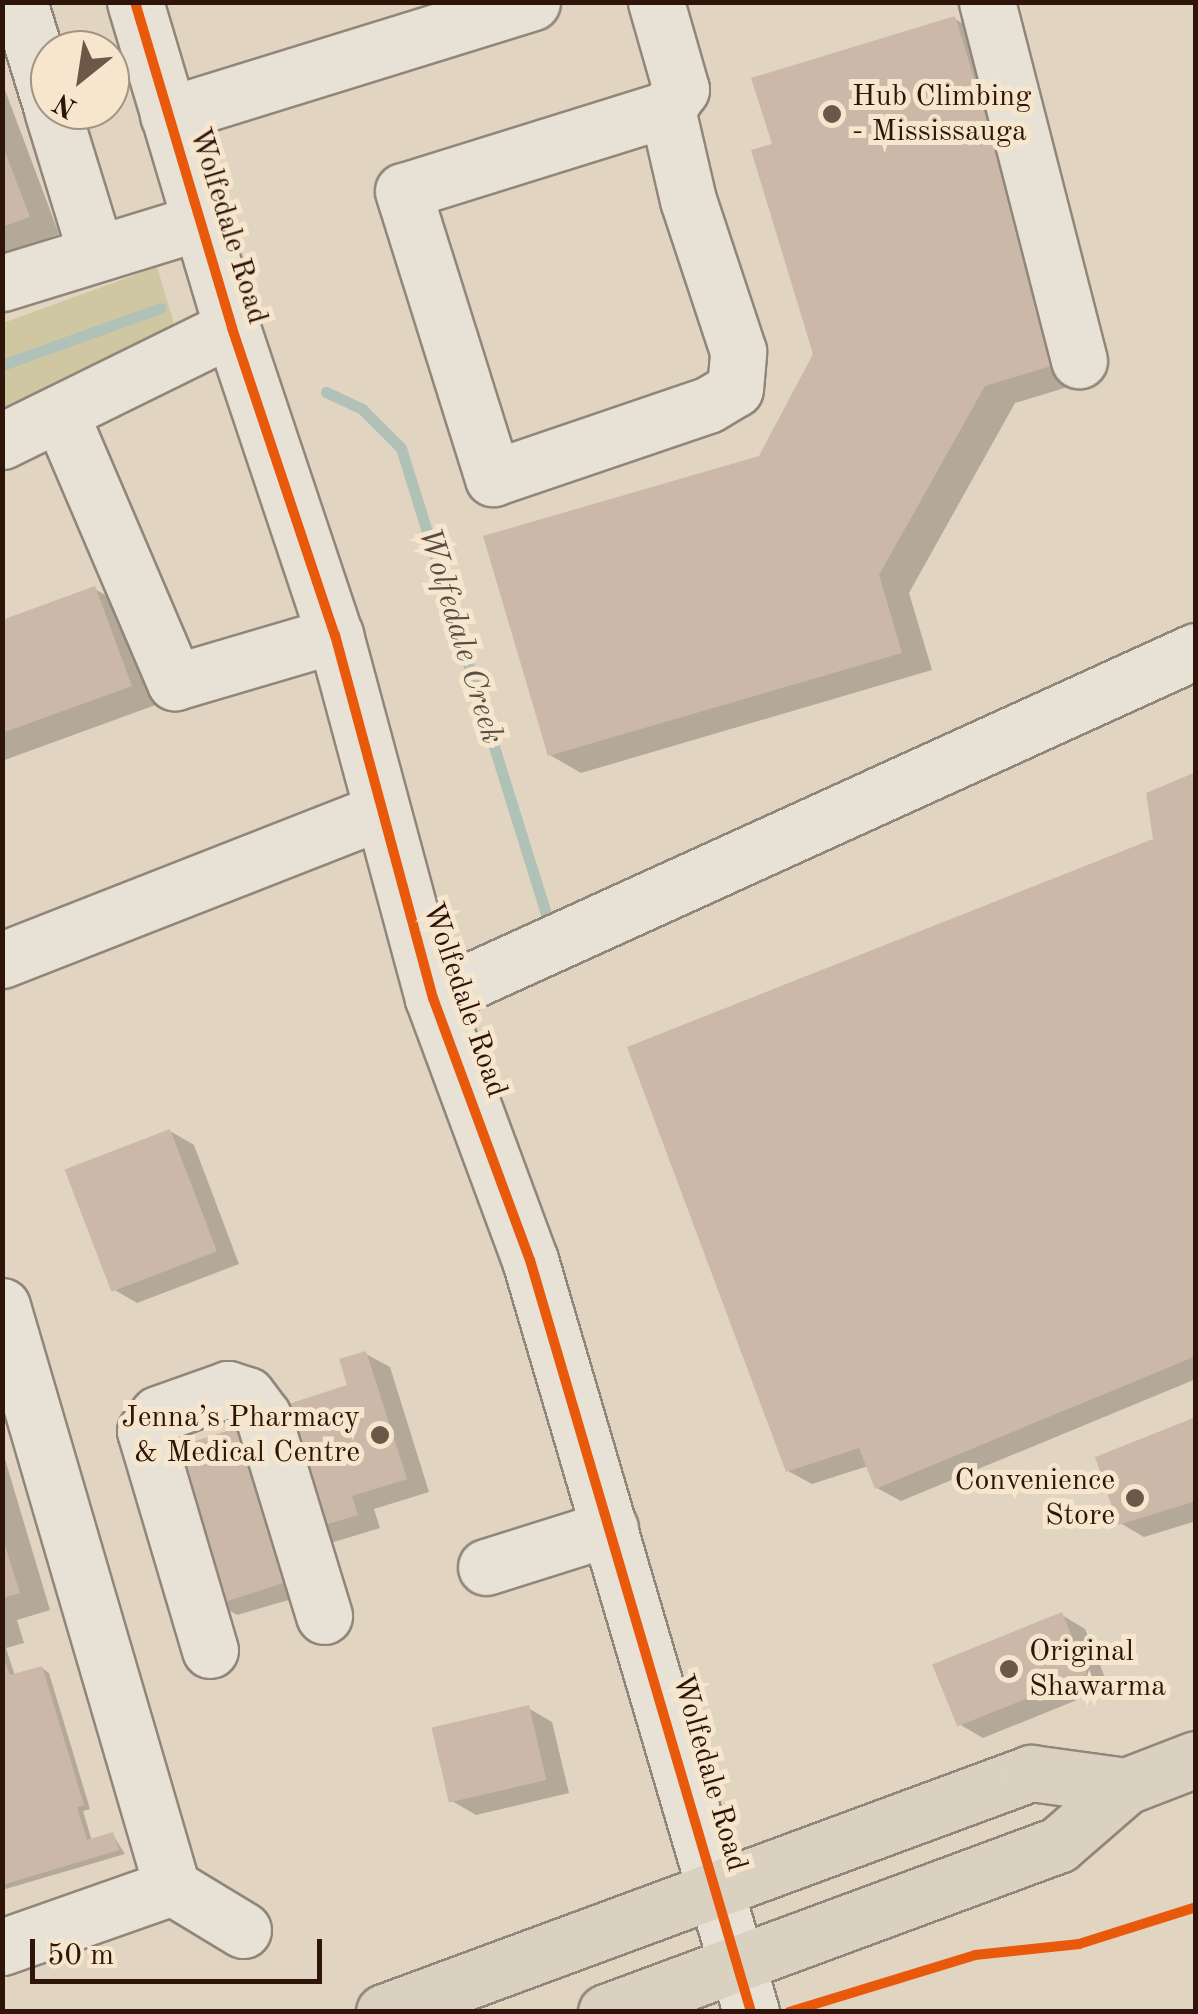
<!DOCTYPE html>
<meta charset="utf-8">
<style>
body{margin:0}
#map{position:relative;width:1198px;height:2014px;overflow:hidden;background:#e1d4c0;font-family:"Old Standard TT",serif}
div>[style]{position:absolute}
[style*='--x']{left:calc(var(--x)*1px);top:calc(var(--y)*1px);width:calc(var(--w)*1px);rotate:calc(var(--a)*1deg)}
.green>*{inset:0;background:#cfc7a1}
.shadow>*{inset:0;background:#0003}
.stream>*{height:11px;margin:-5.5px;padding:0 5.5px;transform-origin:5.5px;border-radius:5.5px;background:#b0c1b7}
.building>*{inset:0;background:#ccb8a8;transform-origin:0 0}
.roads{filter:drop-shadow(2px 0 #91867a) drop-shadow(-2px 0 #91867a) drop-shadow(0 2px #91867a) drop-shadow(0 -2px #91867a)}
.minor>*{height:55px;margin:-27.5px;padding:0 27.5px;transform-origin:27.5px;border-radius:27.5px;background:#e7e1d6}
.major>*{height:55px;margin:-27.5px;padding:0 27.5px;transform-origin:27.5px;border-radius:27.5px;background:#dbd1c1}
.cycleway>*{height:10px;margin:-5px;padding:0 5px;transform-origin:5px;border-radius:5px;background:#e8590c}
.dots>*{width:28px;height:28px;translate:-50% -50%;box-sizing:border-box;border:5px solid #f5e6cd;border-radius:50%}
span{translate:-50% -50%;white-space:nowrap;text-align:center;line-height:1.15;-webkit-text-stroke:10px #f5e6cd;paint-order:stroke}
.poi-label{font-size:30px;color:#2e1409}
.left{translate:0 -50%;text-align:left}
.right{translate:-100% -50%;text-align:right}
.street-label{font-size:30px;color:#2e1409}
.water-label{font-size:32px;color:#544e44;font-style:italic}
.frame{position:absolute;inset:0;border:5px solid #2e1409;pointer-events:none}
.north{position:absolute;left:30px;top:30px;width:100px;height:100px;box-sizing:border-box;background:#f5e6cd;border:2px solid #a5927f;border-radius:50%;rotate:210deg;font-size:28px;font-weight:700;line-height:40px;text-align:center;color:#2e1409}
.north::after{content:'';display:block;margin:auto;width:35px;height:45px;background:#6d5749;clip-path:polygon(50% 0,100% 100%,50% 72%,0 100%)}
.scale{position:absolute;left:30px;top:1939px;width:292px;height:45px;box-sizing:border-box;border:5px solid #2e1409;border-top:0;padding-left:12px;font-size:30px;line-height:35px;white-space:nowrap;color:#2e1409;-webkit-text-stroke:8px #f5e6cd;paint-order:stroke}
</style>
<div id="map">
<div class="green">
<i style="clip-path:polygon(157px 267px,180px 343px,3px 409px,3px 323px)"></i>
</div>
<div class="shadow">
<i style="clip-path:polygon(955px 19px,986px 37px,1091px 380px,1015px 403px,909px 593px,932px 670px,581px 773px,550px 755px,760px 458px,816px 355px,775px 145px)"></i>
<i style="clip-path:polygon(2px 82px,59px 234px,2px 255px)"></i>
<i style="clip-path:polygon(95px 589px,126px 607px,161px 703px,2px 761px,2px 623px)"></i>
<i style="clip-path:polygon(1196px 775px,1196px 1379px,901px 1501px,877px 1488px,868px 1466px,812px 1484px,788px 1471px)"></i>
<i style="clip-path:polygon(170px 1131px,194px 1145px,239px 1264px,137px 1303px,113px 1289px)"></i>
<i style="clip-path:polygon(366px 1354px,390px 1367px,429px 1492px,374px 1509px,380px 1528px,334px 1542px,310px 1529px)"></i>
<i style="clip-path:polygon(1196px 1419px,1196px 1521px,1144px 1537px,1120px 1523px)"></i>
<i style="clip-path:polygon(271px 1440px,320px 1591px,237px 1615px,213px 1601px)"></i>
<i style="clip-path:polygon(2px 1449px,50px 1610px,17px 1620px,24px 1643px,6px 1648px,15px 1676px,42px 1668px,49px 1673px,90px 1809px,83px 1811px,92px 1841px,113px 1835px,125px 1854px,2px 1890px)"></i>
<i style="clip-path:polygon(1062px 1615px,1085px 1629px,1109px 1687px,983px 1738px,959px 1724px)"></i>
<i style="clip-path:polygon(528px 1708px,552px 1722px,569px 1793px,476px 1815px,452px 1801px)"></i>
</div>
<div class="stream">
<i style="--x:2;--y:365;--w:168;--a:-19.8"></i>
<i style="--x:326;--y:392;--w:40;--a:25"></i>
<i style="--x:362;--y:409;--w:55;--a:45"></i>
<i style="--x:401;--y:448;--w:488;--a:72.7"></i>
</div>
<div class="building">
<i style="clip-path:polygon(955px 16px,1061px 363px,985px 386px,879px 575px,902px 653px,548px 756px,483px 536px,759px 456px,813px 354px,751px 150px,772px 144px,751px 78px)"></i>
<i style="clip-path:polygon(2px 144px,30px 217px,2px 227px)"></i>
<i style="clip-path:polygon(95px 586px,132px 686px,2px 733px,2px 620px)"></i>
<i style="clip-path:polygon(1196px 772px,1196px 1356px,875px 1489px,859px 1448px,786px 1472px,627px 1047px,1153px 839px,1146px 793px)"></i>
<i style="left:170px;top:1129px;width:131px;height:113px;rotate:69deg"></i>
<i style="clip-path:polygon(366px 1351px,407px 1479px,352px 1496px,358px 1515px,308px 1530px,270px 1410px,347px 1385px,339px 1359px)"></i>
<i style="clip-path:polygon(1196px 1417px,1196px 1501px,1118px 1525px,1095px 1457px)"></i>
<i style="left:248px;top:1424px;width:162px;height:86px;rotate:72deg"></i>
<i style="clip-path:polygon(2px 1536px,20px 1593px,2px 1598px)"></i>
<i style="left:1062px;top:1612px;width:67px;height:140px;rotate:68deg"></i>
<i style="clip-path:polygon(2px 1654px,10px 1675px,42px 1666px,84px 1805px,77px 1807px,87px 1840px,113px 1832px,119px 1850px,2px 1885px)"></i>
<i style="left:529px;top:1705px;width:77px;height:100px;rotate:77deg"></i>
</div>
<div class="roads">
<div class="minor">
<i style="--x:19;--y:2;--w:105;--a:72.8"></i>
<i style="--x:135;--y:2;--w:340;--a:73.4"></i>
<i style="--x:232;--y:328;--w:324;--a:71.5"></i>
<i style="--x:335;--y:635;--w:376;--a:74.9"></i>
<i style="--x:433;--y:998;--w:279;--a:69.7"></i>
<i style="--x:530;--y:1260;--w:784;--a:73.62"></i>
<i style="--x:656;--y:2;--w:91;--a:74"></i>
<i style="--x:681;--y:89;--w:24;--a:125"></i>
<i style="--x:667;--y:109;--w:276;--a:162.7"></i>
<i style="--x:403;--y:191;--w:301;--a:72.6"></i>
<i style="--x:493;--y:478;--w:227;--a:-18.8"></i>
<i style="--x:708;--y:405;--w:31;--a:-31"></i>
<i style="--x:735;--y:389;--w:38;--a:-85"></i>
<i style="--x:738;--y:351;--w:159;--a:-108.3"></i>
<i style="--x:688;--y:200;--w:93;--a:-103"></i>
<i style="--x:987;--y:2;--w:370;--a:75.6"></i>
<i style="--x:52;--y:110;--w:150;--a:72.9"></i>
<i style="--x:168;--y:115;--w:381;--a:-17.2"></i>
<i style="--x:2;--y:283;--w:207;--a:-17.1"></i>
<i style="--x:60;--y:413;--w:293;--a:66.9"></i>
<i style="--x:175;--y:682;--w:167;--a:-16.4"></i>
<i style="--x:2;--y:441;--w:256;--a:-26.2"></i>
<i style="--x:2;--y:960;--w:405;--a:-21.4"></i>
<i style="--x:433;--y:998;--w:838;--a:-24.46"></i>
<i style="--x:2;--y:1306;--w:605;--a:73.69"></i>
<i style="--x:172;--y:1887;--w:83;--a:31.2"></i>
<i style="--x:486;--y:1567;--w:130;--a:-17.5"></i>
<i style="--x:210;--y:1650;--w:228;--a:-106.5"></i>
<i style="--x:145;--y:1431;--w:21;--a:-53"></i>
<i style="--x:158;--y:1414;--w:74;--a:-19.7"></i>
<i style="--x:228;--y:1389;--w:20;--a:18"></i>
<i style="--x:247;--y:1395;--w:26;--a:53"></i>
<i style="--x:263;--y:1416;--w:209;--a:73"></i>
<i style="--x:2;--y:1947;--w:180;--a:-19.4"></i>
</div>
<div class="major">
<i style="--x:384;--y:2012;--w:690;--a:-20.27"></i>
<i style="--x:1031;--y:1773;--w:96;--a:7.8"></i>
<i style="--x:606;--y:2012;--w:482;--a:-20.3"></i>
<i style="--x:1058;--y:1845;--w:90;--a:-40.9"></i>
<i style="--x:1126;--y:1786;--w:75;--a:-21.1"></i>
</div>
</div>
<div class="cycleway">
<i style="--x:135;--y:2;--w:340;--a:73.4"></i>
<i style="--x:232;--y:328;--w:324;--a:71.5"></i>
<i style="--x:335;--y:635;--w:376;--a:74.9"></i>
<i style="--x:433;--y:998;--w:279;--a:69.7"></i>
<i style="--x:530;--y:1260;--w:784;--a:73.62"></i>
<i style="--x:789;--y:2012;--w:195;--a:-17"></i>
<i style="--x:975;--y:1955;--w:105;--a:-6"></i>
<i style="--x:1079;--y:1944;--w:123;--a:-17.5"></i>
</div>
<div class="dots">
<i style="left:832px;top:114px;background:#6d5749"></i>
<i style="left:380px;top:1435px;background:#6d5749"></i>
<i style="left:1135px;top:1498px;background:#6d5749"></i>
<i style="left:1009px;top:1669px;background:#6d5749"></i>
</div>
<div class="poi-label">
<span class="left" style="left:852px;top:114px">Hub Climbing<br>- Mississauga</span>
<span class="right" style="left:360px;top:1435px">Jenna’s Pharmacy<br>&amp; Medical Centre</span>
<span class="right" style="left:1115px;top:1498px">Convenience<br>Store</span>
<span class="left" style="left:1029px;top:1669px">Original<br>Shawarma</span>
</div>
<div class="street-label">
<span style="left:228px;top:226px;rotate:73deg">Wolfedale Road</span>
<span style="left:464px;top:1000px;rotate:71deg">Wolfedale Road</span>
<span style="left:709px;top:1773px;rotate:74deg">Wolfedale Road</span>
</div>
<div class="water-label">
<span style="left:459px;top:636px;rotate:73deg">Wolfedale Creek</span>
</div>
<div class="frame"></div>
<div class="north">N</div>
<div class="scale">50 m</div>
</div>
